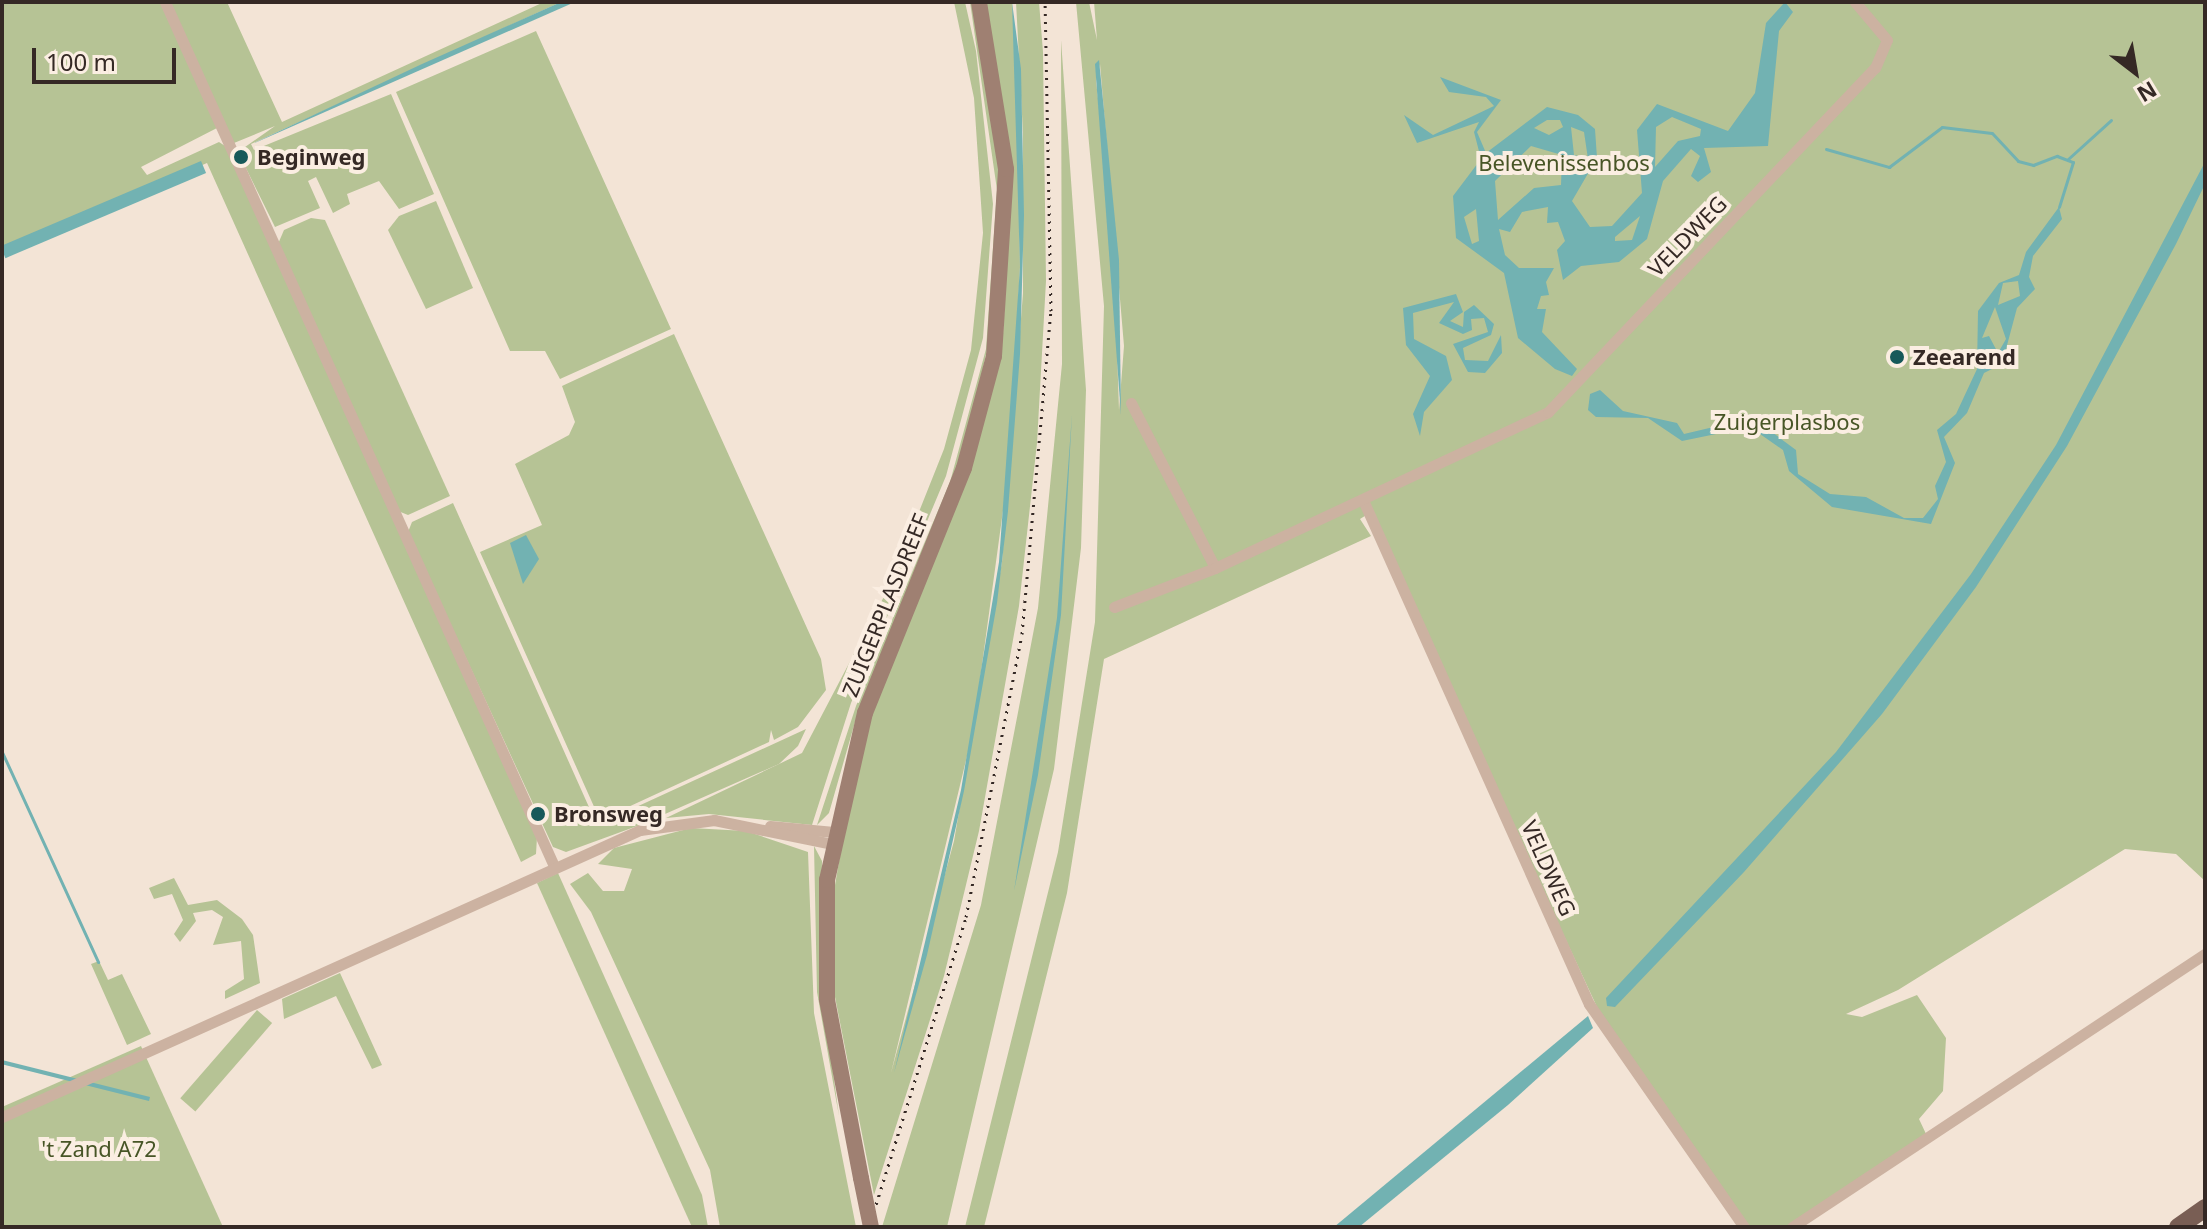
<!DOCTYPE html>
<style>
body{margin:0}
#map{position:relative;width:2207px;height:1229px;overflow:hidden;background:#f3e4d6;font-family:"Noto Sans",sans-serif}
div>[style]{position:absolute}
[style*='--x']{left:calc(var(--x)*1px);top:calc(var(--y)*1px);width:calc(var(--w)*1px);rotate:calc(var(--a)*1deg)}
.green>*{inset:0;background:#b6c395;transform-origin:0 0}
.water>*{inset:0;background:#72b2b2;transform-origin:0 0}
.stream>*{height:3px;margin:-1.5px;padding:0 1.5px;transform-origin:1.5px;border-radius:1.5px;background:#72b2b2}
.street>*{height:11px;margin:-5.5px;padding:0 5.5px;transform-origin:5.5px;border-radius:5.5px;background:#ccb2a1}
.secondary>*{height:16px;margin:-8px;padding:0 8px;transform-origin:8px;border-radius:8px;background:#9f8072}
.primary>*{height:18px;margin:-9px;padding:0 9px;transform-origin:9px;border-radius:9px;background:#795e54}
.rail>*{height:3px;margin-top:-1.5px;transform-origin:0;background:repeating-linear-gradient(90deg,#352925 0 2px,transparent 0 8px)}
.secondary-bridge>*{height:16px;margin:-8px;padding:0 8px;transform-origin:8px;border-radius:8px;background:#9f8072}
.dots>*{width:22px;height:22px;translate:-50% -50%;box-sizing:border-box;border:4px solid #fbeee2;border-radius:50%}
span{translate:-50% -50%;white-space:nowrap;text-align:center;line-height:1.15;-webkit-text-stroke:8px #fbeee2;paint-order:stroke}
.poi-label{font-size:22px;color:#352925;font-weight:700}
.left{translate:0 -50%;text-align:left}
.park-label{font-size:22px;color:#475526}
.street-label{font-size:22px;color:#352925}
.frame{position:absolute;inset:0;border:4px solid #352925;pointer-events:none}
.north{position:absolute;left:2095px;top:32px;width:80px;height:80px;-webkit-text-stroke:6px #fbeee2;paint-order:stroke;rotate:149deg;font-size:22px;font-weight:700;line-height:32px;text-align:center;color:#352925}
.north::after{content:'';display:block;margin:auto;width:28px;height:36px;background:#352925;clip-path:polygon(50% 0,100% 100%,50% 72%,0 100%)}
.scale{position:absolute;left:32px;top:48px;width:144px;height:36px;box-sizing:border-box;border:4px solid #352925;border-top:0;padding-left:10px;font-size:24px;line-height:28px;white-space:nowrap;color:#352925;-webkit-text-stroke:6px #fbeee2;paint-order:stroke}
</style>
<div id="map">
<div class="green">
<i style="clip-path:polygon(2px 2px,160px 2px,217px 128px,141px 167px,147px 175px,219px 142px,225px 146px,537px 837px,536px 854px,521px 862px,207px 163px,2px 251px)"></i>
<i style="clip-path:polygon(169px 2px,227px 2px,282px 122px,544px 2px,561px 2px,251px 144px,254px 150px,391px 94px,434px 194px,399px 209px,379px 181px,347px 194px,350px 204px,333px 213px,316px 177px,308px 181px,320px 208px,275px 227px,238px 152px,275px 126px,234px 143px)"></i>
<i style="clip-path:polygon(954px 2px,965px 2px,976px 51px,993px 204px,983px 338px,946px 476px,851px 703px,812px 825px,709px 814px,666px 818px,802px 753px,889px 587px,944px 449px,971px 350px,983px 233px,974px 98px)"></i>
<i style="clip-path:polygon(970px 2px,974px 2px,1000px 159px,996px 308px,965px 452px,855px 722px,829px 813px,817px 825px,856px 706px,950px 482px,986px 349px,997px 190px)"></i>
<i style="clip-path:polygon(985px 2px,1012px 2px,1017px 69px,1020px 267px,1010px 459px,973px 731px,891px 1073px,954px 841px,1002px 562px,1023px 293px,1023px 133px,1016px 2px,1039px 2px,1043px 52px,1046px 281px,1037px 443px,1019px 606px,979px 831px,944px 976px,874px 1195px,835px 997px,835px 885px,857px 757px,995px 378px,1003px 334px,1012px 177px)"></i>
<i style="clip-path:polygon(evenodd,1076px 2px,1089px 2px,1097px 40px,1094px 2px,2205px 2px,2205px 881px,2176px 854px,2125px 849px,1898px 990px,1846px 1014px,1862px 1017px,1917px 995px,1946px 1038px,1943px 1091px,1919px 1119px,1927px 1136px,1792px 1227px,1742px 1227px,1597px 1007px,1368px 514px,1360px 519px,1371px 536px,1104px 659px,1067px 893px,984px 1227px,965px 1227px,1058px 852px,1095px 622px,1104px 306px,1076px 2px,1100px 64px,1124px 346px,1119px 410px,1113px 230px,1096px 81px,1100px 64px)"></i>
<i style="clip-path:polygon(536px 31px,671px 329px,560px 379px,545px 351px,510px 351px,396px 92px)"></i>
<i style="clip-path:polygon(1061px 40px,1086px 390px,1081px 548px,1054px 769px,947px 1227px,882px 1227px,981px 905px,1038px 608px,1062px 364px)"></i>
<i style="clip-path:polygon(436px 201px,473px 288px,426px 309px,388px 230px,399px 216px)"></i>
<i style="clip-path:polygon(311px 218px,325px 220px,450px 496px,408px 515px,398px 511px,278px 244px,284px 230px)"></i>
<i style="clip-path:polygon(674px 334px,821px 659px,826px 690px,798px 727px,774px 740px,771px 730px,769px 742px,600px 820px,480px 552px,542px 525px,515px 464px,569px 435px,575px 422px,562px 386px)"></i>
<i style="clip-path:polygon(453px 503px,597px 825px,806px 729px,798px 746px,779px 764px,640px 825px,566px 852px,553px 847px,408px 532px,412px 522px)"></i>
<i style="clip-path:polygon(691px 828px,746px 831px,808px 852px,814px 1013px,856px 1227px,720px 1227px,710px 1170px,591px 912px,570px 884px,588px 873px,603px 891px,624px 891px,632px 869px,598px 864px,614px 848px)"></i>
<i style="clip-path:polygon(814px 846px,822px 861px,820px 977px,839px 1116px,817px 992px)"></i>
<i style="clip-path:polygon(558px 873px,702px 1195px,708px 1227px,692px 1227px,537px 883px)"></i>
<i style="clip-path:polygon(174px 878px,188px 905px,217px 900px,242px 919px,253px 935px,260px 983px,225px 999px,225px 991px,244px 979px,241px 941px,213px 945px,223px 917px,212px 910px,193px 913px,196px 921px,180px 942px,174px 934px,183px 920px,172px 894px,154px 899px,149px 888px)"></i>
<i style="clip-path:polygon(99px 961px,108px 980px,122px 974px,151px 1034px,127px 1045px,91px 964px)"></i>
<i style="clip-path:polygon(340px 973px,382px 1065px,372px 1069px,336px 996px,284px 1019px,282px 999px)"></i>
<i style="left:257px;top:1010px;width:20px;height:117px;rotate:41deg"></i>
<i style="clip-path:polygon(141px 1046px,223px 1227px,2px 1227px,2px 1107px)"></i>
</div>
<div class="water">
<i style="clip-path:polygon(561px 2px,575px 2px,250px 145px,422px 64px)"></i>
<i style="clip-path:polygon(1012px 2px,1021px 69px,1024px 215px,1020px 354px,1008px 511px,997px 603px,964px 791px,927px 955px,894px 1073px,961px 790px,999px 562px,1020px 267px)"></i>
<i style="clip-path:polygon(evenodd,1785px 2px,1793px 12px,1779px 31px,1768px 146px,1704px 148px,1711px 172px,1698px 182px,1691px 176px,1700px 156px,1691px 149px,1663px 181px,1647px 239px,1619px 262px,1581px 266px,1563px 280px,1557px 250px,1565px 241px,1558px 222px,1547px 223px,1548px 207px,1522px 212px,1510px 232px,1499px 229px,1505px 255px,1519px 268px,1554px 268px,1546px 282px,1549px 295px,1541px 296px,1537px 309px,1546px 309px,1542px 332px,1577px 369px,1572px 376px,1555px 369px,1518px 338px,1504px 273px,1456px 238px,1453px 196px,1481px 159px,1474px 132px,1479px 122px,1417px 143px,1404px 115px,1433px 135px,1494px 106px,1486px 97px,1449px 92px,1440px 77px,1501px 100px,1477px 132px,1486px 153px,1547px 107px,1578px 115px,1595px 129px,1597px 158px,1572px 201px,1590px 227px,1612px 226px,1642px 193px,1637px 130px,1657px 104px,1728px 131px,1755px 93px,1766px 23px,1785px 2px,1672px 117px,1701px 129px,1700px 136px,1678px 141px,1655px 167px,1656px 127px,1672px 117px,1785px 2px,1547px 120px,1560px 120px,1563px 127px,1549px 135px,1534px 128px,1547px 120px,1785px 2px,1571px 127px,1584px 132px,1588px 159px,1574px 155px,1571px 127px,1785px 2px,1531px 146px,1562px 155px,1561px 185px,1534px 188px,1498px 220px,1495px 181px,1531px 146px,1785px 2px,1476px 209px,1479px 241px,1472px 244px,1464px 217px,1476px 209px,1785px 2px,1640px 216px,1632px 240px,1615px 241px,1615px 237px,1640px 216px)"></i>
<i style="clip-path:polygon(1099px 60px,1119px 260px,1121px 415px,1095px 64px)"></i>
<i style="left:201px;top:161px;width:13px;height:218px;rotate:67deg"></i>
<i style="clip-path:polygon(2205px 162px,2205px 184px,2176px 244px,2067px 446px,1976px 587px,1882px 714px,1744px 872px,1615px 1007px,1607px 1006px,1606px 998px,1836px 752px,1971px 574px,2056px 445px)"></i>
<i style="clip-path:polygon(evenodd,2059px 207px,2062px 219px,2033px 256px,2029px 277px,2035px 289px,2017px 308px,2002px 364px,1984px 373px,1967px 413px,1944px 437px,1955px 463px,1931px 524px,1832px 507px,1789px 471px,1783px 450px,1750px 427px,1682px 441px,1648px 418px,1596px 417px,1588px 410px,1590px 394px,1600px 390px,1623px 411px,1677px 423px,1684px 434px,1739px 421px,1761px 424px,1796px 450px,1798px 474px,1830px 494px,1866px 497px,1904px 518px,1923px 518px,1938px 499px,1935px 486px,1946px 462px,1937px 430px,1956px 414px,1977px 369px,1978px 311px,1999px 283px,2019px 275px,2026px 252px,2059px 207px,2018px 281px,2020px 296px,1998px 305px,2003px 283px,2018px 281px,2059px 207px,1995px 307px,2006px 339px,1998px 353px,1989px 336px,1982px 338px,1995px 307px)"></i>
<i style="clip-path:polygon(1456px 294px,1463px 312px,1450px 321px,1463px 327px,1464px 312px,1474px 305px,1494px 324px,1491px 335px,1463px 348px,1465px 360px,1488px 361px,1501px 335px,1502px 353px,1485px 373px,1468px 372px,1453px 344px,1488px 332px,1484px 318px,1471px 319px,1472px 330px,1463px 334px,1439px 323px,1454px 302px,1413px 313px,1414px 339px,1446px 356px,1452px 380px,1424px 412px,1420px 436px,1413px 414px,1430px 376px,1406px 345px,1403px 308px)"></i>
<i style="clip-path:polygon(1072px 414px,1061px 615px,1038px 775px,1014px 891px,1057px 618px)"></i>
<i style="clip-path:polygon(526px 535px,539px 559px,523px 584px,510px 543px)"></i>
<i style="clip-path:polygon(1588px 1016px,1593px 1028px,1508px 1105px,1359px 1227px,1334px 1227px)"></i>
<i style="left:150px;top:1097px;width:4px;height:163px;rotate:104deg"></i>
</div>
<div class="stream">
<i style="--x:1826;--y:149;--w:66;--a:15.9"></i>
<i style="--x:1889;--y:167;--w:66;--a:-37"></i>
<i style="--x:1942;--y:127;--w:50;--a:6.8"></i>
<i style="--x:1992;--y:133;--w:38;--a:47"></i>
<i style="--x:2018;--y:161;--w:16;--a:15"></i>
<i style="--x:2033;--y:165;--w:26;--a:-21"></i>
<i style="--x:2057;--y:156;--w:17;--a:21"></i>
<i style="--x:2073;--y:162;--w:47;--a:107.3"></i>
<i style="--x:2068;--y:159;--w:58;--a:-42.2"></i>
<i style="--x:2;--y:752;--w:231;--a:65.4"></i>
</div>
<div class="street">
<i style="--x:165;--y:2;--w:948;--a:65.76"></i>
<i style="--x:1131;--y:403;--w:185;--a:63"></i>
<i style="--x:1363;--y:500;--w:552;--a:65.85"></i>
<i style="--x:1589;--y:1004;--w:272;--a:55.2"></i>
<i style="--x:1114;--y:607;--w:108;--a:-21.1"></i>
<i style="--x:1215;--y:568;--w:368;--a:-25.1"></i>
<i style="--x:1548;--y:412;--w:475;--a:-46.5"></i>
<i style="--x:1875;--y:68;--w:30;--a:-67"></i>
<i style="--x:1887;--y:40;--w:50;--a:-130.1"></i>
<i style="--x:770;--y:826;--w:64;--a:5.4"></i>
<i style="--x:2;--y:1117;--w:700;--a:-24.22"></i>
<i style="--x:640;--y:830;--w:75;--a:-7.7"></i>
<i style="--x:714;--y:820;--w:120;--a:11.5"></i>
<i style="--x:1792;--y:1227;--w:495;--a:-33.5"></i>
</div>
<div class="secondary">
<i style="--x:861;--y:1178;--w:182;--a:-100.8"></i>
<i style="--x:827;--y:999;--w:119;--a:-90"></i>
<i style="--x:827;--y:880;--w:171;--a:-77.2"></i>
<i style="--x:865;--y:713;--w:264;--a:-68"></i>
<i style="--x:964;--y:468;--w:116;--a:-75"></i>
<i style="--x:994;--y:356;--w:187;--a:-86.3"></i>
<i style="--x:1006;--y:169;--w:169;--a:-99.2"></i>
</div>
<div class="primary">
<i style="--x:2178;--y:1227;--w:33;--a:-35"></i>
</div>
<div class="rail">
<i style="--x:869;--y:1227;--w:325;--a:-72.6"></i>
<i style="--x:966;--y:917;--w:288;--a:-78.8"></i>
<i style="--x:1022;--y:634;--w:324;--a:-84.9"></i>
<i style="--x:1051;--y:311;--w:309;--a:-91.1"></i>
</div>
<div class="secondary-bridge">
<i style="--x:861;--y:1178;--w:50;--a:78.5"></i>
</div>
<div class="dots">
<i style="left:241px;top:157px;background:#17595a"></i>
<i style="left:1897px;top:357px;background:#17595a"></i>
<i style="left:538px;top:814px;background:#17595a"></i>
</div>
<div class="poi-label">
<span class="left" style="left:257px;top:157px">Beginweg</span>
<span class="left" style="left:1913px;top:357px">Zeearend</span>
<span class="left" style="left:554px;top:814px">Bronsweg</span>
</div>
<div class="park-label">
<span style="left:1564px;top:163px">Belevenissenbos</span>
<span style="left:1787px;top:422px">Zuigerplasbos</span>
<span style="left:99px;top:1149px">'t Zand A72</span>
</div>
<div class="street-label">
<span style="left:1687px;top:236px;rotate:-46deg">VELDWEG</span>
<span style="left:885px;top:605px;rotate:-68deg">ZUIGERPLASDREEF</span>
<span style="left:1549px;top:868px;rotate:66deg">VELDWEG</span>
</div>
<div class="frame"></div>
<div class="north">N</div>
<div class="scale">100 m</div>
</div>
